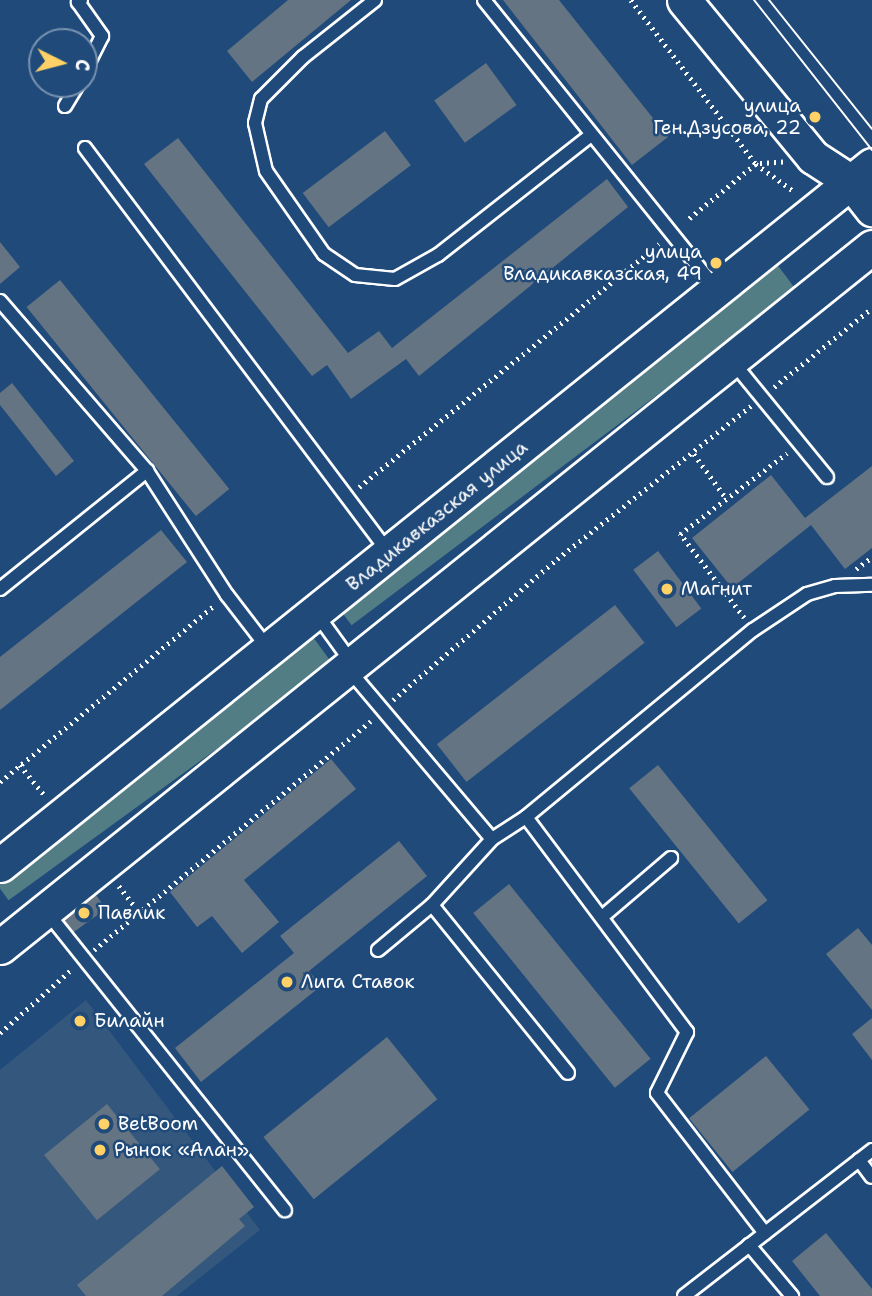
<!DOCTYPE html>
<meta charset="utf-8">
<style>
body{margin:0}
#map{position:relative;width:872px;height:1296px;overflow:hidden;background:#1f4a7a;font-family:"Shantell Sans",sans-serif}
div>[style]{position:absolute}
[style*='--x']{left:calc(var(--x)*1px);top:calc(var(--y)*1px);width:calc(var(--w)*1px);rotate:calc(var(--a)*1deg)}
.built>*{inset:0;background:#34577d}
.green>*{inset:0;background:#537d85;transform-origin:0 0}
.building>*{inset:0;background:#647483;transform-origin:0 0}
.path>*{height:4.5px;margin-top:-2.25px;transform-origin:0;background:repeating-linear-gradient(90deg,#fff 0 2px,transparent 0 7px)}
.roads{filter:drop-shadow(2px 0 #fff) drop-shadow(-2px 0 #fff) drop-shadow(0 2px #fff) drop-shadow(0 -2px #fff)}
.lane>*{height:12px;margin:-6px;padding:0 6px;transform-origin:6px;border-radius:6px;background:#1f4a7a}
.secondary>*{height:33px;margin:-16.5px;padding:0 16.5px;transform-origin:16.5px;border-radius:16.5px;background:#1f4a7a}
.tram>*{height:2px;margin:-1px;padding:0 1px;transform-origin:1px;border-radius:1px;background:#fff}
.dots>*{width:19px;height:19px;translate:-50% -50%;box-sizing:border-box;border:4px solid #1f4a7a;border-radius:50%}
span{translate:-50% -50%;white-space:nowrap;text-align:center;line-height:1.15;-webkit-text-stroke:5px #1f4a7a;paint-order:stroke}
.poi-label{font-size:19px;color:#fff}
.right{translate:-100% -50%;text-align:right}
.left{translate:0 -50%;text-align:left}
.street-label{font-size:19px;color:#fff}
.north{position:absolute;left:28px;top:28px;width:70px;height:70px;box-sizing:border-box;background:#1f4a7a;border:2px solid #7992af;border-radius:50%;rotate:96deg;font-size:19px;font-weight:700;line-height:28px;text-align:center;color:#fff}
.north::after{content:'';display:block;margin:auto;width:24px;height:32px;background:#ffd166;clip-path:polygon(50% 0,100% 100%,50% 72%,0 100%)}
</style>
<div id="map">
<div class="built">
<i style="clip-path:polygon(86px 1000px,260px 1230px,177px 1296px,0 1296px,0 1070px)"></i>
</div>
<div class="green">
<i style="left:776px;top:263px;width:34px;height:557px;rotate:53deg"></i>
<i style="left:313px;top:637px;width:34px;height:401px;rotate:54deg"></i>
</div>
<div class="building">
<i style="clip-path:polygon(288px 0,351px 0,252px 82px,227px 51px)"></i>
<i style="clip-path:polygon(503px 0,559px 0,668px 137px,632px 165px)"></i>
<i style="left:486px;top:63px;width:52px;height:64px;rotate:54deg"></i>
<i style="left:385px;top:131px;width:43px;height:103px;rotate:53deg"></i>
<i style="clip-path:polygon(178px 138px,348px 353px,379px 331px,392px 348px,607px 179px,628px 207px,419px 376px,406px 359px,351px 399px,327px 365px,312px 376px,144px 164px)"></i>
<i style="clip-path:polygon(0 242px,20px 267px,0 284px)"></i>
<i style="left:60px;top:280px;width:269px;height:43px;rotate:51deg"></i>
<i style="clip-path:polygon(12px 383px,74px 461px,56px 476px,0 405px,0 393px)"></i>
<i style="clip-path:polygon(872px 466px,872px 548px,845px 569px,811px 525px,732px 588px,692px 538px,771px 475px,805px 518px)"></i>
<i style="clip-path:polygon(161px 530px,187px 562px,0 710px,0 657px)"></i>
<i style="left:658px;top:551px;width:72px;height:31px;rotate:53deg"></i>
<i style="left:615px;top:605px;width:48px;height:226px;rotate:52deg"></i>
<i style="clip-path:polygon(331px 759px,356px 789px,244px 880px,279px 922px,242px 953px,212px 916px,197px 927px,170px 892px)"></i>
<i style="left:658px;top:765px;width:174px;height:37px;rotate:51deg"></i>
<i style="clip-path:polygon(399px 841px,427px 876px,309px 971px,321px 986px,201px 1082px,175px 1048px,294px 953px,280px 936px)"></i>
<i style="left:509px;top:884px;width:225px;height:46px;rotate:51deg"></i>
<i style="left:96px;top:895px;width:17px;height:41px;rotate:54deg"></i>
<i style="clip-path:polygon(858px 928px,872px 945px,872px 1010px,826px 954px)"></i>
<i style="clip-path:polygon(872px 1018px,872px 1060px,852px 1034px)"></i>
<i style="left:387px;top:1037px;width:80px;height:159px;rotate:51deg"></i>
<i style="left:766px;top:1056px;width:69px;height:99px;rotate:51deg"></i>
<i style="left:107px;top:1104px;width:84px;height:81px;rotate:51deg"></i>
<i style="clip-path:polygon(222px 1166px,254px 1207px,239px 1219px,245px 1226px,162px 1296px,86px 1296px,77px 1285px)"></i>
<i style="clip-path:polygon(826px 1233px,872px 1289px,872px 1296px,820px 1296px,792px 1261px)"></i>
</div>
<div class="path">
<i style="--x:631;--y:0;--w:206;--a:52.7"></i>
<i style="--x:756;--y:164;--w:88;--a:140.5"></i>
<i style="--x:783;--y:162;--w:27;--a:176"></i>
<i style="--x:756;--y:164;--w:48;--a:35.7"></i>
<i style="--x:774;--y:387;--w:126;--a:-38.9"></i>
<i style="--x:694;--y:454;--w:54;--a:54"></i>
<i style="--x:359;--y:487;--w:386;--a:-39"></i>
<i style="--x:856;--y:569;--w:20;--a:-37"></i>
<i style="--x:744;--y:618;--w:106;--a:-127.3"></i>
<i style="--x:680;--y:534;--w:134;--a:-37.1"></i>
<i style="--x:393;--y:700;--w:216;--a:-40.7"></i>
<i style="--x:557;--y:559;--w:247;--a:-38.3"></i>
<i style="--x:20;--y:765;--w:40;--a:51"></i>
<i style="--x:0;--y:782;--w:278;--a:-39.5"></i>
<i style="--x:119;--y:886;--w:34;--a:52"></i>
<i style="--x:94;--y:950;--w:359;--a:-39.6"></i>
<i style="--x:0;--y:1033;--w:96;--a:-41.6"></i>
</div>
<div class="roads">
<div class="lane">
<i style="--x:81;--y:0;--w:4;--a:146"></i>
<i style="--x:78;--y:2;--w:42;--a:54.8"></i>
<i style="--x:102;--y:36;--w:40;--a:116.6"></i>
<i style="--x:375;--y:0;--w:92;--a:141.6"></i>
<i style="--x:303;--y:57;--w:59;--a:135"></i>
<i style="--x:261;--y:99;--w:25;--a:104"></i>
<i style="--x:255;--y:123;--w:49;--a:77.1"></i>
<i style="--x:266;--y:171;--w:101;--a:55.1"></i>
<i style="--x:324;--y:254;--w:37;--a:34"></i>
<i style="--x:355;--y:275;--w:40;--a:5.7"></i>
<i style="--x:395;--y:279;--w:49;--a:-29.2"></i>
<i style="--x:438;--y:255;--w:194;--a:-38.1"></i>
<i style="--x:484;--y:0;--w:372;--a:51.2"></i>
<i style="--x:65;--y:106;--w:26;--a:-59"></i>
<i style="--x:85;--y:148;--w:506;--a:53.11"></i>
<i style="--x:0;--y:301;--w:225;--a:49.1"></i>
<i style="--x:147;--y:471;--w:148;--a:57.2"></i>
<i style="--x:227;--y:595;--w:66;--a:52.4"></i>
<i style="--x:732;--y:361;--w:150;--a:50.7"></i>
<i style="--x:0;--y:589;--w:189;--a:-38.8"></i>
<i style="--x:316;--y:613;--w:62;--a:54.2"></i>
<i style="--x:349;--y:670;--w:221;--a:49.8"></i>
<i style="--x:492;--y:839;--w:40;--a:-32.9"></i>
<i style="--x:526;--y:817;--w:294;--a:-39.5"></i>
<i style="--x:753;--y:630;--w:65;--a:-33.7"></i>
<i style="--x:807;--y:594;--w:29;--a:-16"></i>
<i style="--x:835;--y:586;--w:37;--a:-2"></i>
<i style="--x:526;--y:817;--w:269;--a:53.2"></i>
<i style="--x:687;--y:1032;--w:68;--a:116.2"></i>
<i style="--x:657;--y:1093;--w:177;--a:52.4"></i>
<i style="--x:432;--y:905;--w:216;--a:51"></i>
<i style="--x:46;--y:911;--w:383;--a:51.4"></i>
<i style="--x:602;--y:917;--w:91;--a:-40.5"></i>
<i style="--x:378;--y:950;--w:70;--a:-39.8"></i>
<i style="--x:432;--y:905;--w:89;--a:-47.7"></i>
<i style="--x:859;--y:1160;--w:21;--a:53"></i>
<i style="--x:749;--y:1245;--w:67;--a:49.9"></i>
<i style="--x:684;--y:1296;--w:238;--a:-37.8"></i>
</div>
<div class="secondary">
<i style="--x:684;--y:0;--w:203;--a:50.6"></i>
<i style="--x:813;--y:157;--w:44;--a:33"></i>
<i style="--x:850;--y:181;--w:36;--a:52"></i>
<i style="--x:0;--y:865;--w:1118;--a:-38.76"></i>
<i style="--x:0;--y:947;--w:1118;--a:-38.76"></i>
</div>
</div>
<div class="tram">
<i style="--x:754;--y:0;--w:191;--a:51.8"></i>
<i style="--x:769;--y:0;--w:165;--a:51.4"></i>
</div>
<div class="dots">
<i style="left:815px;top:117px;background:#ffd166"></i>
<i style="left:716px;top:263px;background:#ffd166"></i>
<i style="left:667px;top:589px;background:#ffd166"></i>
<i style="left:84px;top:913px;background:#ffd166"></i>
<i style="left:287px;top:982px;background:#ffd166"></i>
<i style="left:80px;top:1021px;background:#ffd166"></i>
<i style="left:104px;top:1124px;background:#ffd166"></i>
<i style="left:100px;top:1150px;background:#ffd166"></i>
</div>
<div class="poi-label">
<span class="right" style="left:801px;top:117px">улица<br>Ген.Дзусова, 22</span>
<span class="right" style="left:702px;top:263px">улица<br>Владикавказская, 49</span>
<span class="left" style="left:681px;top:589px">Магнит</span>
<span class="left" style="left:98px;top:913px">Павлик</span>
<span class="left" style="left:301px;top:982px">Лига Ставок</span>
<span class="left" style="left:94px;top:1021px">Билайн</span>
<span class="left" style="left:118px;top:1124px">BetBoom</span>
<span class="left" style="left:114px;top:1150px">Рынок «Алан»</span>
</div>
<div class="street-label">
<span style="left:437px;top:516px;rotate:-39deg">Владикавказская улица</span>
</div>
<div class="north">С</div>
</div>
